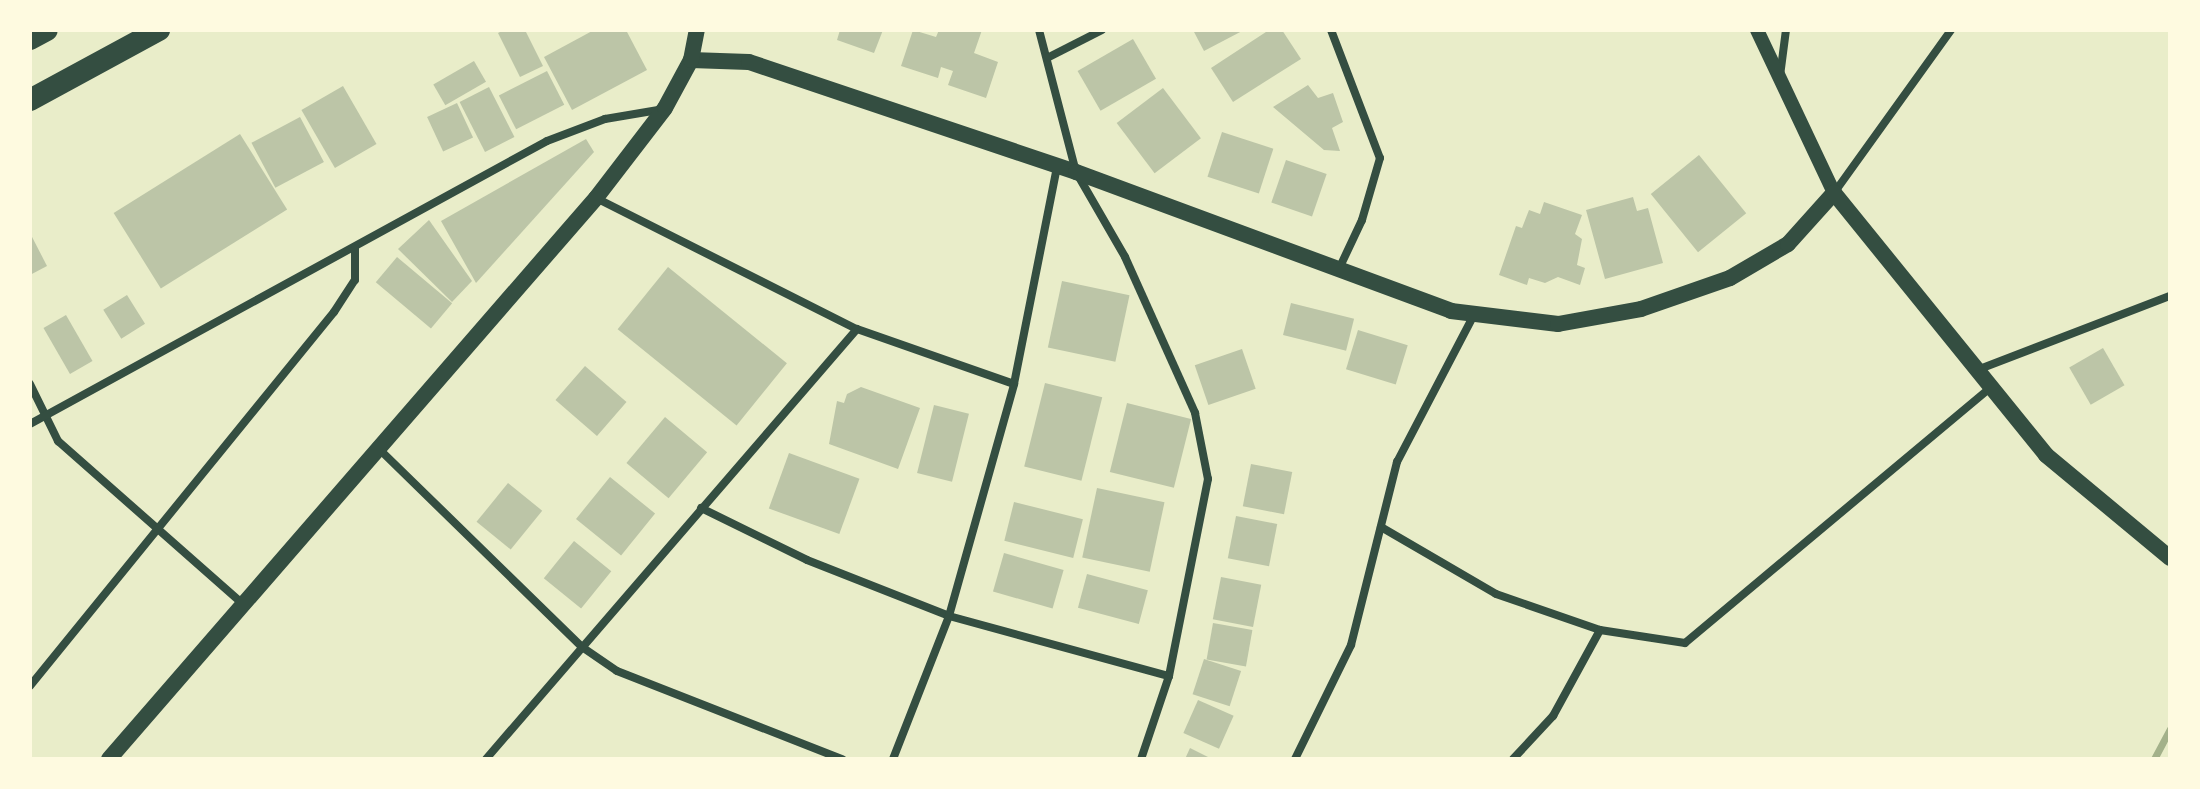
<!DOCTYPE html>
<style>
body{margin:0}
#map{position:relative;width:2200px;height:789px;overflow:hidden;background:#e9edc9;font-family:Quicksand,sans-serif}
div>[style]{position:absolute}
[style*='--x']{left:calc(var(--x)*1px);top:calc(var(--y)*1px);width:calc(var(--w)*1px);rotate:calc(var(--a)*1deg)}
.stream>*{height:7px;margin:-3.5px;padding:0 3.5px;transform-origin:3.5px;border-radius:3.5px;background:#a3b18a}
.building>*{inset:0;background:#bcc5a7;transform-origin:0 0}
.minor>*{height:8px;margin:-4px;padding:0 4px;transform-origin:4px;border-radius:4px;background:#344e41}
.tertiary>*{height:14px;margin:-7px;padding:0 7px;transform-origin:7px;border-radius:7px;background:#344e41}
.secondary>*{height:16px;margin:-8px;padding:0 8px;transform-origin:8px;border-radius:8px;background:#344e41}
.trunk>*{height:22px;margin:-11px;padding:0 11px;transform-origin:11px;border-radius:11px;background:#344e41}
span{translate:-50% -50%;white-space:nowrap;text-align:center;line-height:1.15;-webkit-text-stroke:7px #fefae0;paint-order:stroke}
.frame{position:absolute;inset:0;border:32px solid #fefae0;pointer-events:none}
</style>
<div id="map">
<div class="stream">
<i style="--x:2154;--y:759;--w:34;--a:-62"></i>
</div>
<div class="building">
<i style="clip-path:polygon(504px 30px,525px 30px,543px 66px,520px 77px,498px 33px)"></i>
<i style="clip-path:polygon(594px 30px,626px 30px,647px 70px,572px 110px,544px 57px)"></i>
<i style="clip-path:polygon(840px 30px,883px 30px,874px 53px,837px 40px)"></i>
<i style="clip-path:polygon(913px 30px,936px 37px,939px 30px,982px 30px,974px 53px,998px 62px,986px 98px,948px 85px,953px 71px,941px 67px,938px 78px,901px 66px)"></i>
<i style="clip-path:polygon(1193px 30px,1244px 30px,1204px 51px)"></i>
<i style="clip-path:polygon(1269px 30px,1282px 30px,1301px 59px,1233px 102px,1211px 68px)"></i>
<i style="left:1133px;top:39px;width:46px;height:64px;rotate:60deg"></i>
<i style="left:474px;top:61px;width:24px;height:47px;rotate:60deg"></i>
<i style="left:547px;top:71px;width:38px;height:54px;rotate:63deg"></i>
<i style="clip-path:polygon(1308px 85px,1318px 98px,1333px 93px,1343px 122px,1332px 128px,1340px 151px,1324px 150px,1273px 107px)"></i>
<i style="left:343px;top:86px;width:67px;height:48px;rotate:60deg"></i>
<i style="left:489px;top:87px;width:56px;height:33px;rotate:63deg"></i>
<i style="left:1163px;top:88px;width:63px;height:58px;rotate:53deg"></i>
<i style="left:457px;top:103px;width:38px;height:33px;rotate:65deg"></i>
<i style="left:300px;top:117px;width:51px;height:55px;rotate:62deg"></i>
<i style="left:1222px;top:132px;width:54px;height:47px;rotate:18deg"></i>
<i style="left:240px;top:134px;width:89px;height:149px;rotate:58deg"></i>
<i style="clip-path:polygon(586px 139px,594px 152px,476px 283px,441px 221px)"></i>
<i style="left:1699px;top:155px;width:75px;height:62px;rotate:51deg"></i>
<i style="left:1286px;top:160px;width:43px;height:45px;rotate:19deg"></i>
<i style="clip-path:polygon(1633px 197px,1637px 211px,1648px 208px,1663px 263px,1605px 279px,1586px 210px)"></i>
<i style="clip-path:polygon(1544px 202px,1582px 215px,1575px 234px,1582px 239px,1577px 265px,1585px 268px,1580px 285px,1558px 277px,1545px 283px,1529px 278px,1527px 285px,1499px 275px,1516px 226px,1522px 228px,1529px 210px,1540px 214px)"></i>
<i style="clip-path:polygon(429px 220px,472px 281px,452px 302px,398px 249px)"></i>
<i style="clip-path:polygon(30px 233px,47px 266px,30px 275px)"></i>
<i style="left:397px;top:257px;width:72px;height:33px;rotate:40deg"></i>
<i style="left:668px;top:267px;width:153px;height:80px;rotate:39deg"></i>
<i style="left:1062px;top:281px;width:69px;height:68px;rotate:12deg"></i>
<i style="left:127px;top:295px;width:34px;height:28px;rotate:58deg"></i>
<i style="left:1291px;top:303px;width:65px;height:33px;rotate:14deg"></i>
<i style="left:66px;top:315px;width:53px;height:26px;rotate:60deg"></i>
<i style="left:1358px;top:330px;width:52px;height:41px;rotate:17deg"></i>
<i style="left:2103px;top:348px;width:43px;height:39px;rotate:60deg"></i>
<i style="left:1242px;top:349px;width:42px;height:50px;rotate:71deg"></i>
<i style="left:585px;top:366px;width:55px;height:45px;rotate:41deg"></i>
<i style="left:1045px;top:383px;width:59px;height:86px;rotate:14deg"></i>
<i style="clip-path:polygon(861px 387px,920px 408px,898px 469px,829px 444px,837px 401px,844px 403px,847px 394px)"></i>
<i style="left:1127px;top:403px;width:66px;height:71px;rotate:14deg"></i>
<i style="left:934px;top:405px;width:36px;height:70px;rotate:14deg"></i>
<i style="left:665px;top:417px;width:55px;height:60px;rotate:40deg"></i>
<i style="left:789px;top:453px;width:75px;height:59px;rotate:20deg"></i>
<i style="left:1251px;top:464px;width:42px;height:43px;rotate:11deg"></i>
<i style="left:610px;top:477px;width:58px;height:54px;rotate:39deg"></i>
<i style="left:508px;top:483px;width:44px;height:50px;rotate:39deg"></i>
<i style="left:1097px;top:488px;width:69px;height:71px;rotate:12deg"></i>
<i style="left:1014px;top:502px;width:71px;height:40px;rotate:14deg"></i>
<i style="left:1236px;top:516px;width:42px;height:43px;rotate:11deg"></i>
<i style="left:574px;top:541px;width:48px;height:48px;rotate:39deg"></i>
<i style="left:1004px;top:553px;width:62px;height:40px;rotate:16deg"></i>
<i style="left:1087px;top:574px;width:63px;height:35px;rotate:15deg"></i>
<i style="left:1221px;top:577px;width:41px;height:43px;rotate:11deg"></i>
<i style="left:1213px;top:623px;width:40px;height:37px;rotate:10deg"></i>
<i style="left:1204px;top:659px;width:39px;height:37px;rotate:18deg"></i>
<i style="left:1198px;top:700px;width:39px;height:36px;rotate:24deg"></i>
<i style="clip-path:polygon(1190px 748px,1212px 759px,1185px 759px)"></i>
</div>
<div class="minor">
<i style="--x:1039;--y:30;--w:147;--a:75.4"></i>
<i style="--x:1076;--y:172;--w:98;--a:60"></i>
<i style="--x:1125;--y:257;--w:171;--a:65.8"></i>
<i style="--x:1195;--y:413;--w:67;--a:78.9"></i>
<i style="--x:1208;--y:479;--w:201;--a:101.2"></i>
<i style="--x:1169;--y:676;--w:88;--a:108.6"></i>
<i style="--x:1331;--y:30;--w:137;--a:69.1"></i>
<i style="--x:1380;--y:158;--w:65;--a:106.2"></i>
<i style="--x:1362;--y:220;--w:56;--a:115.2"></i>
<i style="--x:1049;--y:57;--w:59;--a:-27"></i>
<i style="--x:1780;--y:76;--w:46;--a:-82.6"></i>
<i style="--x:1834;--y:193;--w:201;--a:-54.3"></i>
<i style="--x:596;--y:198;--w:292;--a:26.7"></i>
<i style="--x:857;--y:329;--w:166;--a:19.3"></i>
<i style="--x:1977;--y:370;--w:207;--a:-21"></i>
<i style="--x:30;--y:384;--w:64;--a:63.8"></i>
<i style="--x:58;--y:441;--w:245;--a:41.4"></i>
<i style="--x:30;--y:424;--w:589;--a:-28.7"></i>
<i style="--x:547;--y:141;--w:62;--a:-20.8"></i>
<i style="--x:605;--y:119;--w:60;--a:-9.6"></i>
<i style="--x:376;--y:446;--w:288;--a:44.3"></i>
<i style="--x:582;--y:647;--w:42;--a:34.4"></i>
<i style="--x:617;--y:671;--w:242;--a:21.4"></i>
<i style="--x:701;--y:508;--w:118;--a:26.1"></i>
<i style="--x:807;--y:560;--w:153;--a:21.5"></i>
<i style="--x:949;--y:616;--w:228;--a:15.3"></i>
<i style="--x:1381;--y:527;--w:133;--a:30.2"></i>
<i style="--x:1496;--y:594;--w:110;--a:19.1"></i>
<i style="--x:1600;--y:630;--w:86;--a:8.7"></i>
<i style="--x:1685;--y:643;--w:398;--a:-39.9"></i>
<i style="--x:30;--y:686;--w:482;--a:-50.9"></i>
<i style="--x:334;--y:312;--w:38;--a:-57"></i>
<i style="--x:355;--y:280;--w:32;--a:-90"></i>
<i style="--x:486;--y:759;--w:568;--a:-49.21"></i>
<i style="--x:893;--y:759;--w:154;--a:-68.6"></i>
<i style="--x:949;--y:616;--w:241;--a:-74.3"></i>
<i style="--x:1014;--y:384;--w:222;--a:-78.8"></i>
<i style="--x:1295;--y:759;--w:127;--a:-63.8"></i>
<i style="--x:1351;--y:645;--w:189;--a:-75.9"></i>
<i style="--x:1397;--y:462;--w:166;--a:-62.4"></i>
<i style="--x:1513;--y:759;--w:59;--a:-47.1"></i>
<i style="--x:1553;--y:716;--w:98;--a:-61.3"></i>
</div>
<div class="tertiary">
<i style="--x:1757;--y:30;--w:180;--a:64.7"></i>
</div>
<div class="secondary">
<i style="--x:691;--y:60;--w:58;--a:2"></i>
<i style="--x:749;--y:62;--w:345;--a:18.6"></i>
<i style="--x:1076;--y:172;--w:400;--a:20.3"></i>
<i style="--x:1451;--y:311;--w:108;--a:6.9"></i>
<i style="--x:1558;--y:324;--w:84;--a:-10.2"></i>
<i style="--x:1641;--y:309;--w:94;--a:-19.2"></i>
<i style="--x:1730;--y:278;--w:67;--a:-30.4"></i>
<i style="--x:1788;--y:244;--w:69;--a:-48"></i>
<i style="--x:1834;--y:193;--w:337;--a:51"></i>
<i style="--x:2046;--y:455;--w:161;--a:39.7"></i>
<i style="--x:109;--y:759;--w:743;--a:-49.04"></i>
<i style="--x:596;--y:198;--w:113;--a:-52.5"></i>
<i style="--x:665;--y:108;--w:55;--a:-61.6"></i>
<i style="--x:691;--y:60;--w:31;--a:-79"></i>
</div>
<div class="trunk">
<i style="--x:30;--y:39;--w:19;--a:-28"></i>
<i style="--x:30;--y:100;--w:147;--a:-28.5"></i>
</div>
<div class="frame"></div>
</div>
